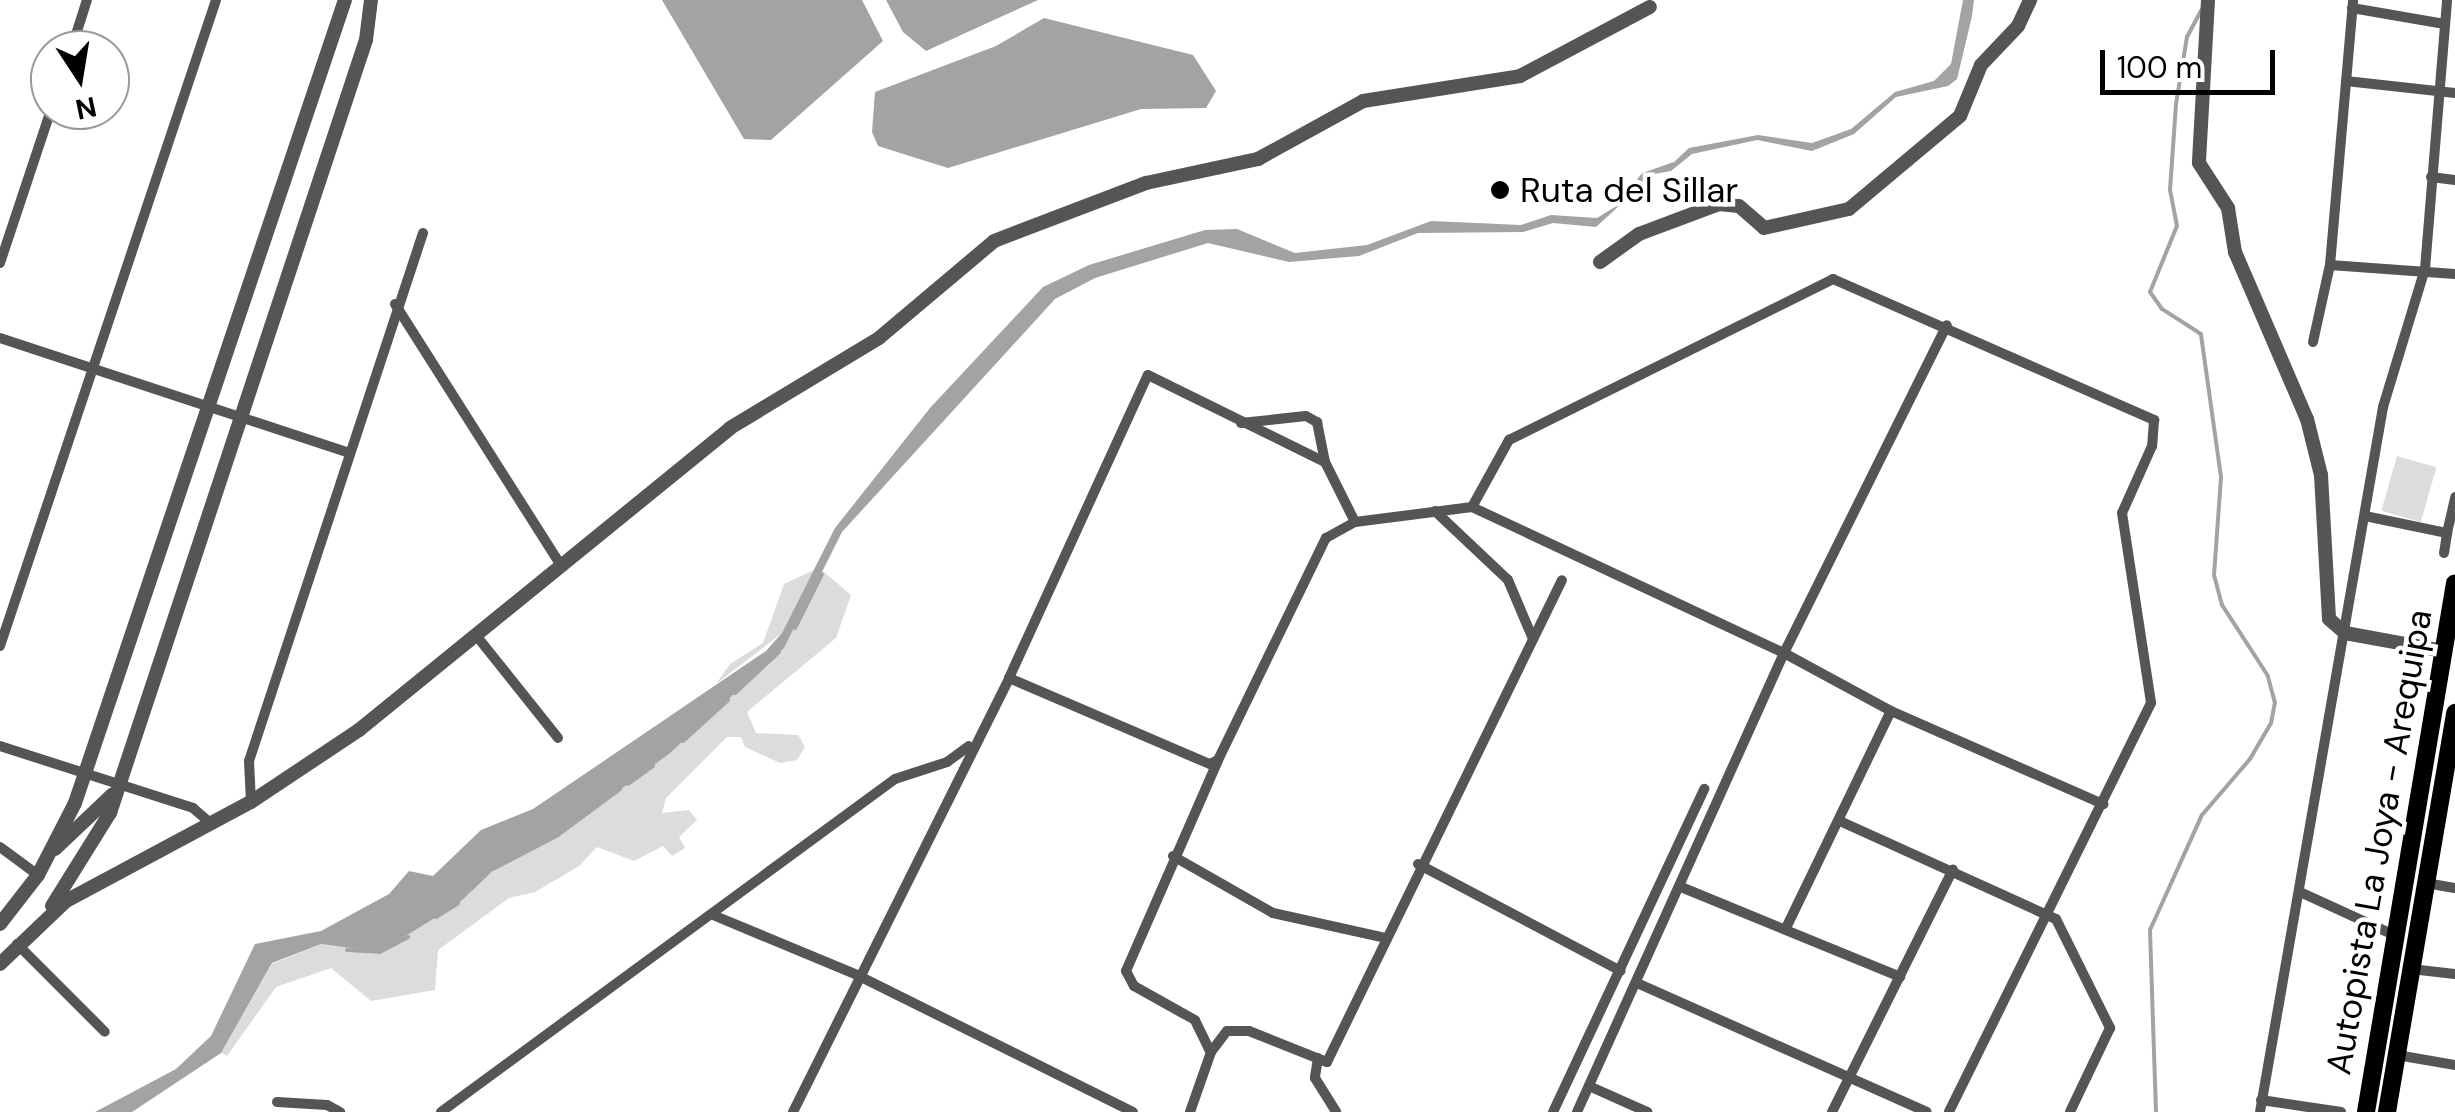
<!DOCTYPE html>
<style>
body{margin:0}
#map{position:relative;width:2455px;height:1112px;overflow:hidden;background:#fff;font-family:"DM Sans",sans-serif}
div>[style]{position:absolute}
[style*='--x']{left:calc(var(--x)*1px);top:calc(var(--y)*1px);width:calc(var(--w)*1px);rotate:calc(var(--a)*1deg)}
.green>*{inset:0;background:#dcdcdc;transform-origin:0 0}
.water>*{inset:0;background:#a3a3a3}
.stream>*{height:4px;margin:-2px;padding:0 2px;transform-origin:2px;border-radius:2px;background:#a3a3a3}
.minor>*{height:10px;margin:-5px;padding:0 5px;transform-origin:5px;border-radius:5px;background:#555}
.tertiary>*{height:14px;margin:-7px;padding:0 7px;transform-origin:7px;border-radius:7px;background:#555}
.primary>*{height:18px;margin:-9px;padding:0 9px;transform-origin:9px;border-radius:9px;background:#000}
.dots>*{width:28px;height:28px;translate:-50% -50%;box-sizing:border-box;border:5px solid #fff;border-radius:50%}
span{translate:-50% -50%;white-space:nowrap;text-align:center;line-height:1.15;-webkit-text-stroke:9px #fff;paint-order:stroke}
.poi-label{font-size:35px;color:#000}
.left{translate:0 -50%;text-align:left}
.street-label{font-size:35px;color:#000}
.north{position:absolute;left:30px;top:30px;width:100px;height:100px;box-sizing:border-box;background:#fff;border:2px solid #999;border-radius:50%;rotate:168deg;font-size:28px;font-weight:700;line-height:40px;text-align:center;color:#000}
.north::after{content:'';display:block;margin:auto;width:35px;height:45px;background:#000;clip-path:polygon(50% 0,100% 100%,50% 72%,0 100%)}
.scale{position:absolute;left:2100px;top:50px;width:175px;height:45px;box-sizing:border-box;border:5px solid #000;border-top:0;padding-left:12px;font-size:30px;line-height:35px;white-space:nowrap;color:#000;-webkit-text-stroke:8px #fff;paint-order:stroke}
</style>
<div id="map">
<div class="green">
<i style="left:2397px;top:456px;width:41px;height:57px;rotate:16deg"></i>
<i style="clip-path:polygon(814px 570px,782px 633px,716px 684px,730px 664px,763px 643px,784px 584px)"></i>
<i style="clip-path:polygon(823px 571px,851px 595px,836px 638px,747px 712px,756px 733px,798px 735px,805px 747px,797px 760px,780px 763px,745px 747px,741px 737px,727px 737px,666px 798px,662px 813px,689px 810px,697px 820px,679px 837px,685px 848px,672px 856px,663px 846px,634px 861px,597px 847px,579px 866px,535px 892px,509px 898px,438px 950px,435px 990px,371px 1001px,331px 968px,276px 987px,227px 1056px,221px 1053px,272px 964px,321px 944px,380px 952px,459px 903px,499px 865px,558px 835px,669px 754px,784px 648px)"></i>
</div>
<div class="water">
<i style="clip-path:polygon(662px 0,862px 0,883px 41px,771px 140px,744px 139px)"></i>
<i style="clip-path:polygon(886px 0,1038px 0,926px 51px,903px 32px)"></i>
<i style="clip-path:polygon(1963px 0,1974px 0,1972px 16px,1957px 79px,1948px 86px,1896px 97px,1854px 134px,1812px 151px,1757px 140px,1692px 154px,1671px 171px,1654px 174px,1596px 227px,1553px 223px,1523px 232px,1418px 233px,1359px 256px,1289px 262px,1208px 243px,1095px 278px,1055px 299px,842px 532px,784px 648px,669px 754px,558px 835px,499px 865px,459px 903px,380px 952px,321px 944px,272px 963px,221px 1053px,132px 1112px,95px 1112px,176px 1069px,211px 1036px,255px 944px,321px 931px,389px 894px,409px 871px,433px 876px,481px 830px,533px 809px,766px 651px,782px 633px,835px 528px,930px 408px,1043px 287px,1089px 265px,1205px 230px,1237px 229px,1295px 253px,1367px 245px,1431px 221px,1521px 225px,1551px 215px,1597px 218px,1618px 205px,1642px 173px,1674px 162px,1689px 148px,1758px 135px,1812px 143px,1851px 129px,1895px 92px,1934px 81px,1951px 64px)"></i>
<i style="clip-path:polygon(1044px 18px,1193px 55px,1216px 91px,1206px 108px,1141px 109px,948px 168px,878px 146px,872px 132px,875px 92px,996px 46px)"></i>
</div>
<div class="stream">
<i style="--x:795;--y:628;--w:60;--a:-63.4"></i>
<i style="--x:735;--y:693;--w:60;--a:-43"></i>
<i style="--x:683;--y:741;--w:61;--a:-42.3"></i>
<i style="--x:628;--y:784;--w:31;--a:-36"></i>
<i style="--x:493;--y:869;--w:73;--a:-27.6"></i>
<i style="--x:558;--y:835;--w:77;--a:-36.6"></i>
<i style="--x:471;--y:889;--w:21;--a:-45"></i>
<i style="--x:436;--y:917;--w:26;--a:-32"></i>
<i style="--x:347;--y:950;--w:33;--a:3"></i>
<i style="--x:380;--y:952;--w:32;--a:-28"></i>
<i style="--x:2156;--y:1112;--w:182;--a:-91.9"></i>
<i style="--x:2150;--y:930;--w:126;--a:-65.7"></i>
<i style="--x:2202;--y:815;--w:74;--a:-49.4"></i>
<i style="--x:2250;--y:759;--w:42;--a:-59.7"></i>
<i style="--x:2271;--y:723;--w:20;--a:-79"></i>
<i style="--x:2275;--y:703;--w:28;--a:-105"></i>
<i style="--x:2268;--y:676;--w:85;--a:-122.9"></i>
<i style="--x:2222;--y:605;--w:31;--a:-105"></i>
<i style="--x:2214;--y:575;--w:98;--a:-85.9"></i>
<i style="--x:2221;--y:477;--w:144;--a:-98"></i>
<i style="--x:2201;--y:334;--w:46;--a:-147.3"></i>
<i style="--x:2162;--y:309;--w:21;--a:-125"></i>
<i style="--x:2150;--y:292;--w:71;--a:-67.8"></i>
<i style="--x:2177;--y:226;--w:37;--a:-101"></i>
<i style="--x:2170;--y:190;--w:86;--a:-86"></i>
<i style="--x:2176;--y:104;--w:68;--a:-80.7"></i>
<i style="--x:2187;--y:37;--w:30;--a:-62"></i>
</div>
<div class="minor">
<i style="--x:2352;--y:8;--w:94;--a:9.8"></i>
<i style="--x:71;--y:50;--w:52;--a:-72.3"></i>
<i style="--x:2346;--y:81;--w:110;--a:6.3"></i>
<i style="--x:2431;--y:177;--w:24;--a:7"></i>
<i style="--x:0;--y:263;--w:161;--a:-71.6"></i>
<i style="--x:2330;--y:265;--w:125;--a:4.1"></i>
<i style="--x:395;--y:304;--w:308;--a:57.6"></i>
<i style="--x:0;--y:338;--w:368;--a:18.2"></i>
<i style="--x:2313;--y:342;--w:79;--a:-77.6"></i>
<i style="--x:2330;--y:265;--w:266;--a:-85"></i>
<i style="--x:1241;--y:423;--w:65;--a:-6.1"></i>
<i style="--x:1306;--y:416;--w:13;--a:29"></i>
<i style="--x:1317;--y:422;--w:41;--a:78.7"></i>
<i style="--x:1472;--y:507;--w:77;--a:-61.1"></i>
<i style="--x:1509;--y:440;--w:362;--a:-26.4"></i>
<i style="--x:1833;--y:279;--w:351;--a:23.7"></i>
<i style="--x:2154;--y:420;--w:26;--a:94"></i>
<i style="--x:2152;--y:446;--w:73;--a:114.1"></i>
<i style="--x:2122;--y:513;--w:192;--a:81.3"></i>
<i style="--x:2151;--y:703;--w:456;--a:116.3"></i>
<i style="--x:1435;--y:511;--w:100;--a:43.4"></i>
<i style="--x:1508;--y:580;--w:64;--a:67"></i>
<i style="--x:2365;--y:516;--w:84;--a:11.7"></i>
<i style="--x:2447;--y:533;--w:37;--a:-77"></i>
<i style="--x:2444;--y:553;--w:20;--a:-81"></i>
<i style="--x:475;--y:634;--w:133;--a:51.4"></i>
<i style="--x:0;--y:646;--w:681;--a:-71.51"></i>
<i style="--x:1009;--y:678;--w:219;--a:23.2"></i>
<i style="--x:1210;--y:764;--w:9;--a:-27"></i>
<i style="--x:1218;--y:760;--w:247;--a:-64.1"></i>
<i style="--x:1326;--y:538;--w:33;--a:-29"></i>
<i style="--x:1355;--y:522;--w:118;--a:-7.3"></i>
<i style="--x:1472;--y:507;--w:344;--a:25.1"></i>
<i style="--x:1784;--y:653;--w:122;--a:28.5"></i>
<i style="--x:1891;--y:711;--w:232;--a:23.7"></i>
<i style="--x:0;--y:746;--w:203;--a:17.8"></i>
<i style="--x:193;--y:808;--w:21;--a:41"></i>
<i style="--x:251;--y:802;--w:41;--a:-92.8"></i>
<i style="--x:249;--y:761;--w:556;--a:-71.76"></i>
<i style="--x:1842;--y:822;--w:235;--a:24.4"></i>
<i style="--x:2056;--y:919;--w:122;--a:63.6"></i>
<i style="--x:2110;--y:1028;--w:93;--a:115.5"></i>
<i style="--x:0;--y:847;--w:47;--a:36.4"></i>
<i style="--x:1173;--y:856;--w:115;--a:29.7"></i>
<i style="--x:1273;--y:913;--w:116;--a:12.5"></i>
<i style="--x:1418;--y:864;--w:229;--a:27.8"></i>
<i style="--x:2426;--y:883;--w:29;--a:10"></i>
<i style="--x:1681;--y:887;--w:237;--a:22.3"></i>
<i style="--x:2300;--y:892;--w:106;--a:24.6"></i>
<i style="--x:713;--y:915;--w:156;--a:22.6"></i>
<i style="--x:857;--y:975;--w:308;--a:26.4"></i>
<i style="--x:1786;--y:928;--w:241;--a:-64.2"></i>
<i style="--x:17;--y:944;--w:124;--a:45"></i>
<i style="--x:2411;--y:969;--w:44;--a:6.5"></i>
<i style="--x:1637;--y:983;--w:317;--a:24"></i>
<i style="--x:1210;--y:1051;--w:34;--a:-116"></i>
<i style="--x:1195;--y:1020;--w:70;--a:-150.9"></i>
<i style="--x:1134;--y:986;--w:17;--a:-118"></i>
<i style="--x:1126;--y:971;--w:230;--a:-66.4"></i>
<i style="--x:2397;--y:1055;--w:59;--a:9.8"></i>
<i style="--x:1318;--y:1058;--w:20;--a:99"></i>
<i style="--x:1315;--y:1078;--w:40;--a:58"></i>
<i style="--x:1589;--y:1086;--w:64;--a:24.1"></i>
<i style="--x:2261;--y:1100;--w:81;--a:8.5"></i>
<i style="--x:277;--y:1102;--w:50;--a:3.4"></i>
<i style="--x:327;--y:1105;--w:15;--a:28"></i>
<i style="--x:441;--y:1112;--w:563;--a:-36.26"></i>
<i style="--x:895;--y:779;--w:55;--a:-18.1"></i>
<i style="--x:947;--y:762;--w:27;--a:-36"></i>
<i style="--x:793;--y:1112;--w:485;--a:-63.5"></i>
<i style="--x:1009;--y:678;--w:333;--a:-65.4"></i>
<i style="--x:1148;--y:375;--w:197;--a:26.2"></i>
<i style="--x:1325;--y:462;--w:67;--a:63.4"></i>
<i style="--x:1190;--y:1112;--w:64;--a:-70.7"></i>
<i style="--x:1211;--y:1052;--w:26;--a:-53"></i>
<i style="--x:1227;--y:1031;--w:22;--a:0"></i>
<i style="--x:1249;--y:1031;--w:84;--a:21.7"></i>
<i style="--x:1327;--y:1062;--w:536;--a:-64.01"></i>
<i style="--x:1553;--y:1112;--w:357;--a:-64.9"></i>
<i style="--x:1577;--y:1112;--w:504;--a:-65.73"></i>
<i style="--x:1784;--y:653;--w:366;--a:-63.6"></i>
<i style="--x:1832;--y:1112;--w:271;--a:-63.5"></i>
<i style="--x:2260;--y:1112;--w:716;--a:-80.1"></i>
<i style="--x:2383;--y:407;--w:144;--a:-73.1"></i>
<i style="--x:2425;--y:269;--w:270;--a:-85.3"></i>
</div>
<div class="tertiary">
<i style="--x:2208;--y:0;--w:163;--a:93.2"></i>
<i style="--x:2199;--y:163;--w:54;--a:57.2"></i>
<i style="--x:2228;--y:208;--w:45;--a:81"></i>
<i style="--x:2235;--y:252;--w:182;--a:66.7"></i>
<i style="--x:2307;--y:419;--w:58;--a:76"></i>
<i style="--x:2321;--y:475;--w:144;--a:86.8"></i>
<i style="--x:2329;--y:619;--w:21;--a:41"></i>
<i style="--x:2345;--y:633;--w:101;--a:10.3"></i>
<i style="--x:1600;--y:262;--w:48;--a:-35.7"></i>
<i style="--x:1639;--y:234;--w:85;--a:-20.6"></i>
<i style="--x:1719;--y:204;--w:20;--a:6"></i>
<i style="--x:1739;--y:206;--w:33;--a:41"></i>
<i style="--x:1764;--y:228;--w:87;--a:-12.6"></i>
<i style="--x:1849;--y:209;--w:145;--a:-40"></i>
<i style="--x:1960;--y:116;--w:55;--a:-67.6"></i>
<i style="--x:1981;--y:65;--w:54;--a:-46.5"></i>
<i style="--x:2018;--y:26;--w:29;--a:-65"></i>
<i style="--x:55;--y:849;--w:79;--a:-43.5"></i>
<i style="--x:52;--y:906;--w:110;--a:-58.1"></i>
<i style="--x:110;--y:813;--w:814;--a:-71.68"></i>
<i style="--x:366;--y:40;--w:40;--a:-82.9"></i>
<i style="--x:0;--y:924;--w:62;--a:-52.2"></i>
<i style="--x:38;--y:875;--w:81;--a:-62.8"></i>
<i style="--x:75;--y:803;--w:847;--a:-71.42"></i>
<i style="--x:0;--y:964;--w:91;--a:-43.7"></i>
<i style="--x:66;--y:901;--w:210;--a:-28.2"></i>
<i style="--x:251;--y:802;--w:130;--a:-33.7"></i>
<i style="--x:359;--y:730;--w:478;--a:-39.1"></i>
<i style="--x:730;--y:428;--w:174;--a:-31.1"></i>
<i style="--x:879;--y:338;--w:150;--a:-40.1"></i>
<i style="--x:994;--y:241;--w:163;--a:-20.9"></i>
<i style="--x:1146;--y:183;--w:115;--a:-12.1"></i>
<i style="--x:1258;--y:159;--w:120;--a:-28.9"></i>
<i style="--x:1363;--y:101;--w:159;--a:-9"></i>
<i style="--x:1520;--y:76;--w:147;--a:-28"></i>
</div>
<div class="primary">
<i style="--x:2366;--y:1112;--w:536;--a:-80.45"></i>
<i style="--x:2387;--y:1112;--w:405;--a:-80.3"></i>
</div>
<div class="dots">
<i style="left:1500px;top:190px;background:#000"></i>
</div>
<div class="poi-label">
<span class="left" style="left:1520px;top:190px">Ruta del Sillar</span>
</div>
<div class="street-label">
<span style="left:2379px;top:842px;rotate:-80deg">Autopista La Joya - Arequipa</span>
</div>
<div class="north">N</div>
<div class="scale">100 m</div>
</div>
